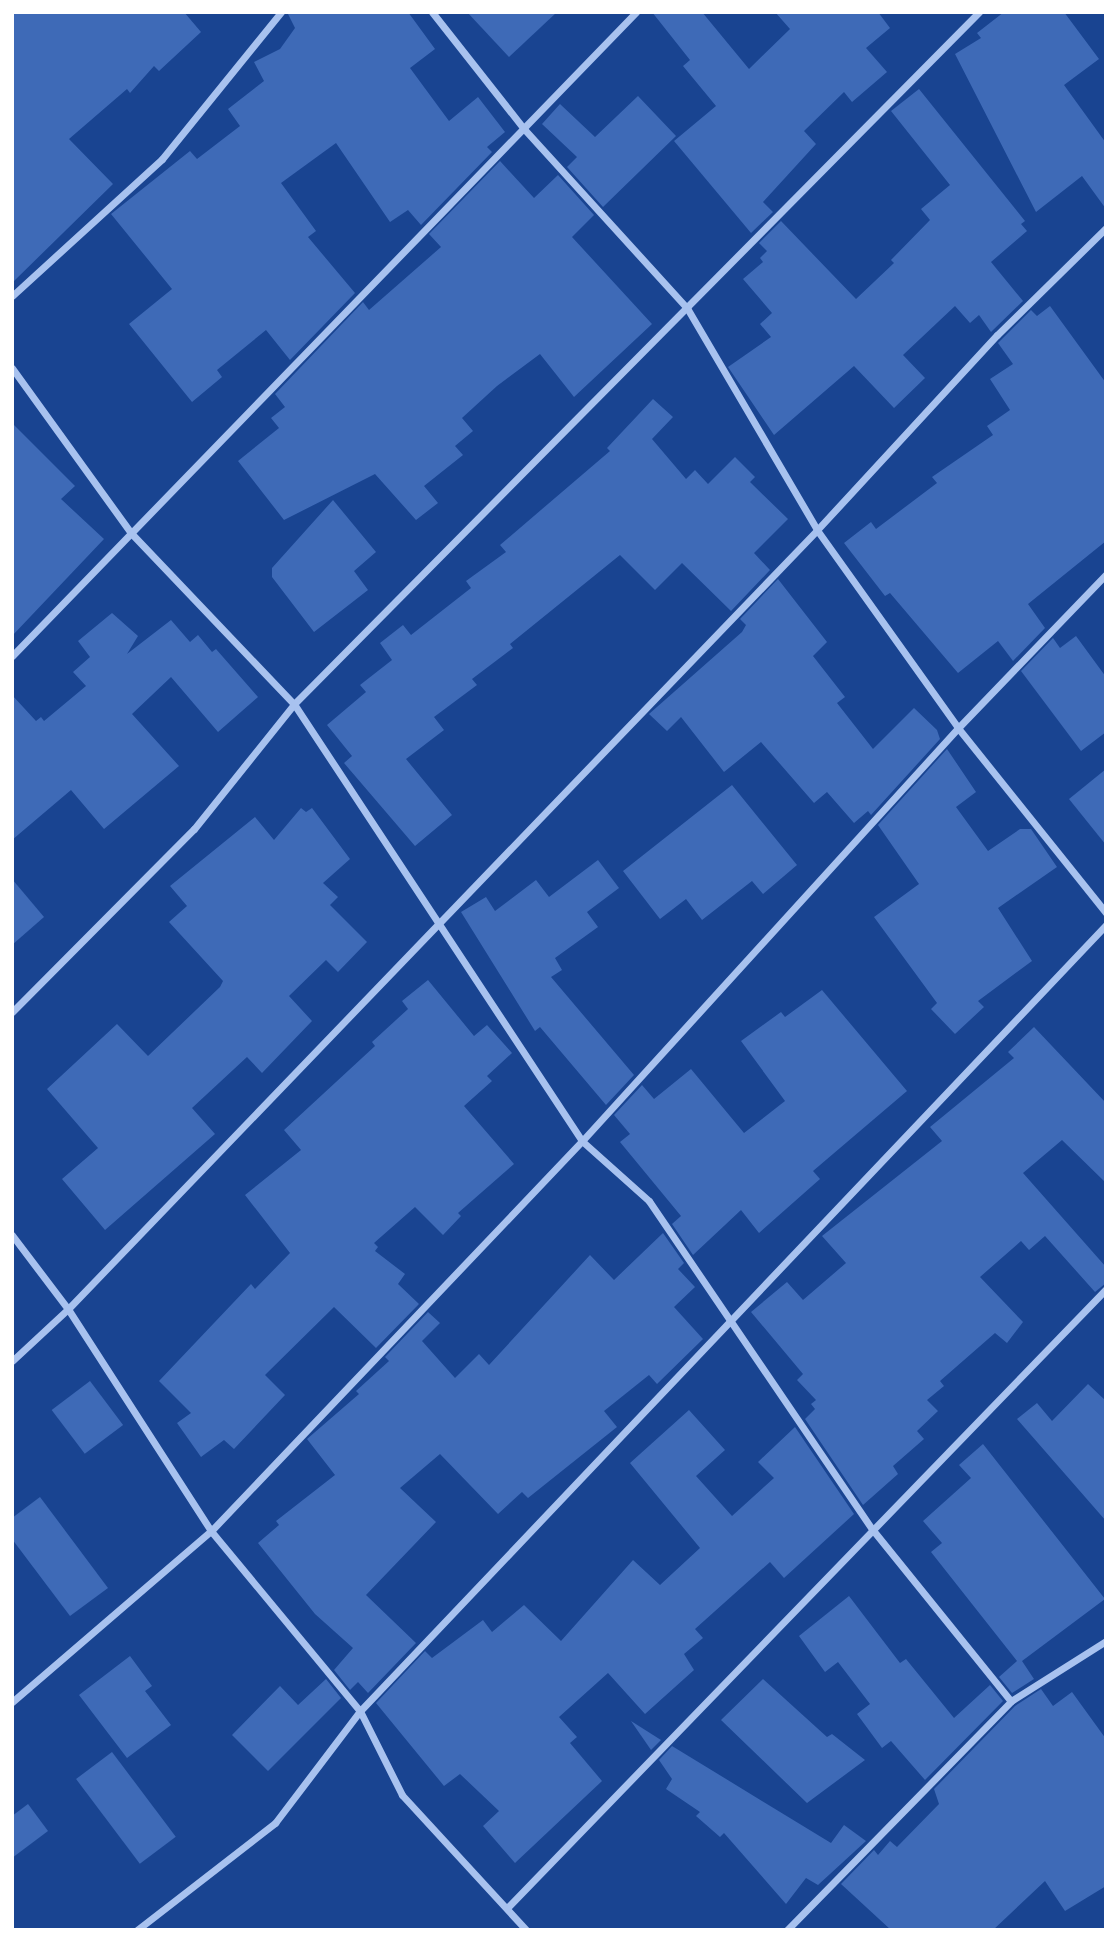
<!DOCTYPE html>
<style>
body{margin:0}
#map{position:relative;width:1118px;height:1942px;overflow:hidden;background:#194491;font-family:"Archivo Narrow",sans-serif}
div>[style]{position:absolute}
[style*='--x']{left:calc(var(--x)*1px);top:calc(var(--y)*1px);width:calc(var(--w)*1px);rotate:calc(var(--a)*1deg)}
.building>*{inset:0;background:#3e6ab7;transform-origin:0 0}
.minor>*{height:7px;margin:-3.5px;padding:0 3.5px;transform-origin:3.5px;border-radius:3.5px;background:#a8c2ef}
span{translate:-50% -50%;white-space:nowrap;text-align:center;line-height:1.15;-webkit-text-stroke:6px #194491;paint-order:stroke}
.frame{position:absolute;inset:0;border:14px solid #fff;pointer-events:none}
</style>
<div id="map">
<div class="building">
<i style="clip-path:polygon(12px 12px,184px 12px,201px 32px,159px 71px,154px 66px,130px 93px,127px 89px,69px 139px,113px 184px,12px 283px)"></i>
<i style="clip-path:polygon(287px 12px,408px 12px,435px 49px,410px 68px,449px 121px,478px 97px,505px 132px,487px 147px,492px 152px,421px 225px,408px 210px,390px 222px,336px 143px,281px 183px,316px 231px,308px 237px,355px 293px,290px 360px,266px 330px,217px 370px,222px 377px,192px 402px,129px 324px,172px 289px,111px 214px,190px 151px,197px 159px,240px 126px,228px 109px,264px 81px,254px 62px,280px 49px,295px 28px)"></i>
<i style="clip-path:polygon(467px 12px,557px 12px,509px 57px)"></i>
<i style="clip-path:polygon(652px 12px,702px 12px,749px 69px,790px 29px,775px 12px,878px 12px,890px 28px,866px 48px,887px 72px,852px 102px,844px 92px,804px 131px,816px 144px,763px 202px,773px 212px,751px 233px,674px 141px,716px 106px,683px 66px,690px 60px)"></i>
<i style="clip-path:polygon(1004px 12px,1064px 12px,1099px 59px,1064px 85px,1106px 143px,1106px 209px,1082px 176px,1036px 212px,955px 54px,981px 38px,977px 33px)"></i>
<i style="clip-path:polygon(919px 89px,1025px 221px,1021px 224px,1027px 231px,991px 262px,1023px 301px,991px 332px,979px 315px,970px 323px,955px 306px,903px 355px,925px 378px,894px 408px,854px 366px,774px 435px,728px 367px,771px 337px,760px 324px,772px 313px,743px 279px,763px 262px,760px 258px,767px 251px,759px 243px,781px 221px,856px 299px,894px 263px,891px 260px,930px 220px,921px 209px,950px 185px,891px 111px)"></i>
<i style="clip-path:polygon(638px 96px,676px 136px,603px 207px,567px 167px,577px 157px,542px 124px,560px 104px,595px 137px)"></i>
<i style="clip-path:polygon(500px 161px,534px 198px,558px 175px,594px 215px,572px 237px,652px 324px,574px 397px,540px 354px,497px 386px,462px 418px,473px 431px,455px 446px,463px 455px,424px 486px,438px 503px,416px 520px,375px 474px,284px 520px,238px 461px,279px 428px,271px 418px,285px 407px,275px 394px,363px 302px,369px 310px,441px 247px,429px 234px)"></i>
<i style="clip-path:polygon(1050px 306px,1106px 383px,1106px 541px,1028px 604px,1045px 628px,1013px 661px,998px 641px,958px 673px,890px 593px,885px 596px,844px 543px,871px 522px,876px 529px,937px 483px,932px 477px,993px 435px,987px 426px,1010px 410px,990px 379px,1013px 364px,998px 343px,1031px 310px,1037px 316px)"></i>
<i style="clip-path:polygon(653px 399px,673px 417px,652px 439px,686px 479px,695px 470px,708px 484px,735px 457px,755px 477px,750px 482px,788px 519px,754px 553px,770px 570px,731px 611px,682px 563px,655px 590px,620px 555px,510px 644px,513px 648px,472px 679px,477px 685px,434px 717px,444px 730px,406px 759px,452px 815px,415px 846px,344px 763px,352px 756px,327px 725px,366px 692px,360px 685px,392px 660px,380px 643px,403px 625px,411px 635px,471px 588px,466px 581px,506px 552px,500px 545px,610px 451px,607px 448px)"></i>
<i style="clip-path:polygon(12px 423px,75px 486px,61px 499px,104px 539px,12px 636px)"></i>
<i style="clip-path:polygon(333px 500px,376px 552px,354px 571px,368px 590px,314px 632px,272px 577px,272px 568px)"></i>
<i style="clip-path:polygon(778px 579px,827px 642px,813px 656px,845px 697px,837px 703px,873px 749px,914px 708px,937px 730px,940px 739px,871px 815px,868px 811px,854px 823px,827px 792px,814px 803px,761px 742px,724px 772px,681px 717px,667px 731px,649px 714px,742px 632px,746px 625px,740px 619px)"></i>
<i style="clip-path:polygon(112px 613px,138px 636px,127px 654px,171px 620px,190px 642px,198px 635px,212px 652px,216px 649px,258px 697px,218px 732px,171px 677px,132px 714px,179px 766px,104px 829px,71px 790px,12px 840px,12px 695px,36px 721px,41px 717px,44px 721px,86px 686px,73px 672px,90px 657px,78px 641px)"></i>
<i style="clip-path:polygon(1076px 636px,1106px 677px,1106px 732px,1081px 751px,1021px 671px,1053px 638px,1060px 648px)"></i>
<i style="clip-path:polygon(947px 749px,976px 792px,956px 807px,988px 851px,1020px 829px,1031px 829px,1057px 867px,998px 908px,1032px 961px,978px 1001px,984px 1007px,955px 1034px,931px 1009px,937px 1003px,874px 917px,919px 884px,878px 825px)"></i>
<i style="clip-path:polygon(1106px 769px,1106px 845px,1069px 799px)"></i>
<i style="clip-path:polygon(732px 785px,797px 865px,763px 894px,752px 881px,702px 920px,686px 899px,660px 919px,623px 871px)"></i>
<i style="clip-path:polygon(301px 808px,306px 812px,312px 808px,350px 859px,323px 883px,338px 897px,330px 905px,367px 942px,338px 972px,326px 960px,289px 996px,312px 1021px,262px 1073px,247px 1057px,192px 1108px,215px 1134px,105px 1230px,62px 1179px,98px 1148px,47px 1089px,117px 1024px,148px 1056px,220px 987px,223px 981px,169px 922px,187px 906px,170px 886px,255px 817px,274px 840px)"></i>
<i style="clip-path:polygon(598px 860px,619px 888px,587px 912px,598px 927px,555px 958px,562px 970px,551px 977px,634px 1075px,606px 1105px,540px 1027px,535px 1031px,461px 912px,486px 897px,495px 911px,536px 880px,549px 897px)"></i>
<i style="clip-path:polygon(12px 879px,44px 917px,12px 945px)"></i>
<i style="clip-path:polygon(428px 980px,474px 1036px,487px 1025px,512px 1053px,487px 1076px,492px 1081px,464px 1106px,514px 1164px,458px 1213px,461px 1216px,443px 1235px,415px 1207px,374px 1243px,378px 1247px,375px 1251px,405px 1274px,398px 1284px,419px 1304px,376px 1348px,334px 1307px,265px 1375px,285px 1395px,234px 1449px,224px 1440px,201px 1457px,177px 1423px,191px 1413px,159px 1381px,251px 1284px,255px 1289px,290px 1253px,245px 1195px,301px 1150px,284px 1130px,375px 1046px,372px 1042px,408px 1009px,402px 1001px)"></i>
<i style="clip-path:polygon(822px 990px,907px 1091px,813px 1171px,820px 1179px,759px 1233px,741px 1210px,693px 1255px,672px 1224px,681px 1216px,620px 1142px,630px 1134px,614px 1115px,642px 1085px,654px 1099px,691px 1069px,744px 1133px,785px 1101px,741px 1041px,781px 1012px,785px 1017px)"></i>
<i style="clip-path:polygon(1034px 1027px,1106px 1103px,1106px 1183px,1062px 1140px,1023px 1173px,1106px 1267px,1106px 1283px,1095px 1292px,1045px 1236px,1029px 1250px,1021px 1241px,980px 1277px,1023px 1322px,1007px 1343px,995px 1333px,940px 1381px,944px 1386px,927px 1400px,938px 1411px,917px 1431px,924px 1439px,893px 1466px,898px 1474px,863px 1505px,805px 1419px,815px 1409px,811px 1404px,816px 1400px,797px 1380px,803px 1374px,751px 1312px,787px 1282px,803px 1300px,846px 1263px,822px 1236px,942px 1141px,930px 1127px,1014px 1058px,1008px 1052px)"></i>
<i style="clip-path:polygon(663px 1233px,684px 1263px,678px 1269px,695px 1287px,674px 1307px,703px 1339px,657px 1384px,649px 1375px,604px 1411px,617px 1427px,528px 1498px,522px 1492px,498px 1514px,440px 1454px,400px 1488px,436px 1522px,366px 1595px,416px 1643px,368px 1693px,358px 1682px,350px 1690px,334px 1670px,353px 1648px,315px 1614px,258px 1543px,279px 1525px,276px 1521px,335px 1475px,307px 1439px,359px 1394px,356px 1391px,389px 1361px,385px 1357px,428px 1312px,440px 1323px,422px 1341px,455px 1378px,479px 1354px,489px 1365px,590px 1255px,614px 1280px)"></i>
<i style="left:90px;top:1381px;width:55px;height:48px;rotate:53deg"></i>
<i style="clip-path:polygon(1088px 1384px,1106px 1401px,1106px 1521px,1017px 1419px,1037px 1403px,1052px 1421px)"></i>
<i style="clip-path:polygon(689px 1410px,725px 1450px,696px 1476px,732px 1516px,774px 1478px,758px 1462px,795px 1427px,854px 1514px,784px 1578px,770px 1562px,695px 1629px,703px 1638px,684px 1654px,694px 1670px,645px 1714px,608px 1673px,559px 1717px,577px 1737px,570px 1743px,602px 1781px,515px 1863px,483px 1826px,499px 1811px,460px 1774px,444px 1786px,376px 1703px,425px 1651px,432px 1658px,483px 1620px,492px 1632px,524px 1605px,561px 1641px,633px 1560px,660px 1585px,700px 1548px,630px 1463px)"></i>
<i style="clip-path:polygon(983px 1444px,1105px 1599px,1022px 1661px,1034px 1679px,1012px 1693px,999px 1677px,1017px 1661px,931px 1552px,942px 1543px,923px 1521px,971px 1478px,959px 1465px)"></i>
<i style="clip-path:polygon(40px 1497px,108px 1588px,70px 1616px,12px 1539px,12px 1518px)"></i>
<i style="clip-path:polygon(849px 1596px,900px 1663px,906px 1659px,954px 1718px,990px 1685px,1003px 1701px,925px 1780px,891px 1741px,882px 1748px,857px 1714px,870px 1704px,838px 1662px,825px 1672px,799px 1636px)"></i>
<i style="clip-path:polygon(130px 1656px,152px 1686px,145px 1691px,171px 1725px,127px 1758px,79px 1695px)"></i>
<i style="clip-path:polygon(326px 1679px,341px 1698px,268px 1771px,232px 1735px,280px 1686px,298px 1705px)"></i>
<i style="clip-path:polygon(763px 1679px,827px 1737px,832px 1734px,865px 1760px,807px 1803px,721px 1720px)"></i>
<i style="clip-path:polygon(1041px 1689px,1053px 1706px,1072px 1692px,1106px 1739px,1106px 1886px,1065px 1911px,1045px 1881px,993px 1930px,891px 1930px,841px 1884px,874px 1850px,878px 1855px,890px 1841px,897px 1847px,939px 1804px,934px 1789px,1015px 1706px)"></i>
<i style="clip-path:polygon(631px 1721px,661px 1740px,651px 1750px)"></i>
<i style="clip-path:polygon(672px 1746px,831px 1843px,844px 1825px,866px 1841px,818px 1885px,806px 1878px,786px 1904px,724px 1833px,720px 1837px,696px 1816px,700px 1812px,666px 1789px,672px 1779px,659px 1760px)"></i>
<i style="left:112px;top:1752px;width:106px;height:45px;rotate:53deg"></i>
<i style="clip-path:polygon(28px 1804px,48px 1831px,12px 1858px,12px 1816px)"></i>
</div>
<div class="minor">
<i style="--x:432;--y:12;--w:150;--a:51.8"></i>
<i style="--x:525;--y:130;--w:241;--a:47.7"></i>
<i style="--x:687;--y:308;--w:257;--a:59.6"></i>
<i style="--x:817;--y:530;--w:243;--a:54.5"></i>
<i style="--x:958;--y:728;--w:237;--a:51.3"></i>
<i style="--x:12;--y:296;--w:203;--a:-42.4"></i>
<i style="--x:162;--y:159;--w:189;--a:-51"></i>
<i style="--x:12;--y:368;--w:203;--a:54.2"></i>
<i style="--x:131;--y:533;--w:236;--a:46.4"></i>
<i style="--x:294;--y:704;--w:523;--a:56.61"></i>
<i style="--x:582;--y:1141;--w:90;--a:41.8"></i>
<i style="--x:649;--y:1201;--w:397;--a:55.8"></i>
<i style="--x:872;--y:1529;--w:221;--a:51.1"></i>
<i style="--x:12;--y:656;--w:897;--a:-45.9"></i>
<i style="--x:12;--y:1012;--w:258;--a:-45.2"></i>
<i style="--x:194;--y:829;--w:160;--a:-51.3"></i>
<i style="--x:294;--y:704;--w:974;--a:-45.29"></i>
<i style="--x:12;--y:1235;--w:93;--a:52.9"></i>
<i style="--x:68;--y:1309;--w:264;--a:57.2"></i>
<i style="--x:211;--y:1531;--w:234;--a:50.4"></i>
<i style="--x:360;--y:1711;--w:94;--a:63.4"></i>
<i style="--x:402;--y:1795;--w:183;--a:47.4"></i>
<i style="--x:12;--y:1361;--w:76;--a:-42.9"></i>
<i style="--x:68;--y:1309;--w:1081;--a:-46.12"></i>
<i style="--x:817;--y:530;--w:265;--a:-47.3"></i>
<i style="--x:997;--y:335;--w:153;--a:-44.5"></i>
<i style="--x:12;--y:1702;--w:262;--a:-40.7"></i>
<i style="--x:211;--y:1531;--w:538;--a:-46.43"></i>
<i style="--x:582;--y:1141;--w:559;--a:-47.68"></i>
<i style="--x:958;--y:728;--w:214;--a:-46.1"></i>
<i style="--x:508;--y:1907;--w:860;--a:-45.94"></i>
<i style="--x:137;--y:1930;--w:175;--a:-37.8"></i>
<i style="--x:275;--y:1823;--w:141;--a:-52.8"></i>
<i style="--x:360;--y:1711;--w:1084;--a:-46.5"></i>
<i style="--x:787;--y:1930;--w:320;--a:-45.6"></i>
<i style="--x:1011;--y:1701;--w:112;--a:-32.3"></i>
</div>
<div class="frame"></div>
</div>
